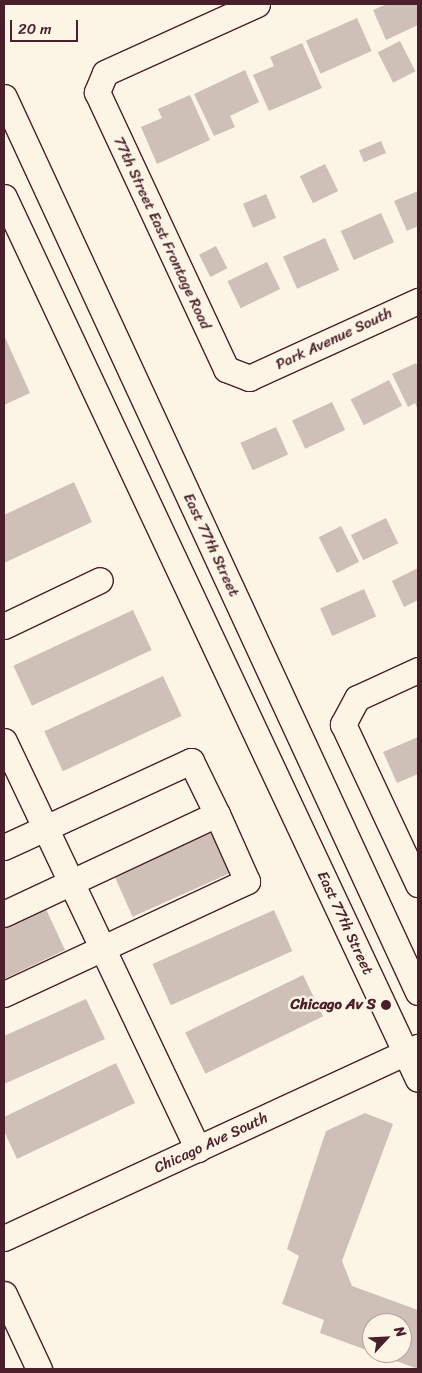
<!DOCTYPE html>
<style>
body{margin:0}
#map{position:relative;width:422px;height:1373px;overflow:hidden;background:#fcf5e5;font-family:Sriracha,sans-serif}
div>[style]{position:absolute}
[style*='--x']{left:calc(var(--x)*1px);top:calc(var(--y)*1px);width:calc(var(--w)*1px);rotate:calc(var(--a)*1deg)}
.building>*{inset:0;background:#cfc0b7;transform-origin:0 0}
.roads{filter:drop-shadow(1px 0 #4a1f2b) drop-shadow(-1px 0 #4a1f2b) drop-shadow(0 1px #4a1f2b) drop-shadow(0 -1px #4a1f2b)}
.minor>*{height:25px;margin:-12.5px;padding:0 12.5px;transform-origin:12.5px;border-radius:12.5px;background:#fcf5e5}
.dots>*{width:14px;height:14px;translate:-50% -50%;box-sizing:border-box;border:2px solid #fcf5e5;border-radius:50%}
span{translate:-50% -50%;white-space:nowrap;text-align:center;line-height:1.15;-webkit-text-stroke:5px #fcf5e5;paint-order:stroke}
.street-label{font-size:15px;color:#4a1f2b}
.poi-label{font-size:15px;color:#4a1f2b;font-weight:700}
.right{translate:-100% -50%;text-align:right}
.frame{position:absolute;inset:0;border:5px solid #4a1f2b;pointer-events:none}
.north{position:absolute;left:362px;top:1313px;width:50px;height:50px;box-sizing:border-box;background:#fcf5e5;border:1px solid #b59f9b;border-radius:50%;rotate:65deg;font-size:14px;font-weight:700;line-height:20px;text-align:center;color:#4a1f2b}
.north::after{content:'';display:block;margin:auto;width:18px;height:22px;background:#4a1f2b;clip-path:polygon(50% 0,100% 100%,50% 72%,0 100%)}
.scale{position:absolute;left:10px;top:20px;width:68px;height:22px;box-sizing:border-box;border:2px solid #4a1f2b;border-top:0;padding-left:6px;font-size:15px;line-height:18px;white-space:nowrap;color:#4a1f2b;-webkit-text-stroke:4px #fcf5e5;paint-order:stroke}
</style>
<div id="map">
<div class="building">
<i style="clip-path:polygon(387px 4px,418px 4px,418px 25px,386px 40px,373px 10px)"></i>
<i style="left:357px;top:18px;width:36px;height:56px;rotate:66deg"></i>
<i style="left:400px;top:41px;width:34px;height:25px;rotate:63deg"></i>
<i style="clip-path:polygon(302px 43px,322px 88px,269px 111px,253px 75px,274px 66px,270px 57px)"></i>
<i style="clip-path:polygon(245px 70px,259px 102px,230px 116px,235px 127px,214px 136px,194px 94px)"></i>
<i style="clip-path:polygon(190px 95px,210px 140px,157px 164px,141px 127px,162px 118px,158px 109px)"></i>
<i style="left:381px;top:141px;width:13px;height:24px;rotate:67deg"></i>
<i style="left:325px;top:164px;width:30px;height:28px;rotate:64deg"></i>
<i style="clip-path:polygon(418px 191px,418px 226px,407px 231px,394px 201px)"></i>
<i style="left:266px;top:194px;width:26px;height:25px;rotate:67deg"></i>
<i style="left:381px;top:213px;width:32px;height:44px;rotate:66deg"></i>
<i style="left:325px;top:238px;width:35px;height:46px;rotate:66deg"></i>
<i style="left:216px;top:246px;width:25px;height:19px;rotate:63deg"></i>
<i style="left:267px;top:262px;width:30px;height:44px;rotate:64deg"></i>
<i style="clip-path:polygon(4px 335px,30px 393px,4px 405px)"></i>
<i style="clip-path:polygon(416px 363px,418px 367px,418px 410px,415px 403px,408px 407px,392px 374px)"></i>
<i style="left:389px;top:380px;width:29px;height:43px;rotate:63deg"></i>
<i style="left:332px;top:402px;width:31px;height:44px;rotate:65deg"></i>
<i style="left:276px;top:427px;width:30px;height:39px;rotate:66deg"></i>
<i style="clip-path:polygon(74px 482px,92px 522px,4px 563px,4px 515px)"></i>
<i style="left:386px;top:518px;width:28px;height:39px;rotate:64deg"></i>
<i style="left:341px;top:526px;width:40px;height:25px;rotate:63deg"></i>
<i style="clip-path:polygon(418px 568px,418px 600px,404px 607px,392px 581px)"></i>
<i style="left:364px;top:589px;width:30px;height:48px;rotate:66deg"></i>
<i style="left:133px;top:610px;width:44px;height:132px;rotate:65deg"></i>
<i style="left:163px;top:676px;width:44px;height:131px;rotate:65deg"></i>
<i style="clip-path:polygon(418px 737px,418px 774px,397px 783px,383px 752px)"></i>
<i style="left:212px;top:832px;width:45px;height:107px;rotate:66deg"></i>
<i style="clip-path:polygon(46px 909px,65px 950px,4px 979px,4px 929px)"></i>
<i style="left:274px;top:910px;width:45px;height:133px;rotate:66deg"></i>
<i style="left:303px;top:975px;width:46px;height:131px;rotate:64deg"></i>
<i style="clip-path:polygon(86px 999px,105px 1039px,4px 1084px,4px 1036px)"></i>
<i style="clip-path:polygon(116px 1063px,135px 1103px,17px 1159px,4px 1131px,4px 1117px)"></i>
<i style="clip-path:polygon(evenodd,365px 1113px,393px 1124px,342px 1261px,352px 1286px,418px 1310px,418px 1369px,320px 1333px,324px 1320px,282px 1304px,299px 1256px,287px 1249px,326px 1131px,365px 1113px,372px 1323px,402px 1323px,402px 1353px,372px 1353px,372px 1323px)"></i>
</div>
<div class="roads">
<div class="minor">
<i style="--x:257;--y:4;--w:167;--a:155.6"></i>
<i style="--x:105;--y:73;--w:21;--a:113"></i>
<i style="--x:97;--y:92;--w:306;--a:65"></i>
<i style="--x:226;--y:369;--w:25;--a:21"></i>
<i style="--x:249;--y:378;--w:186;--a:-24.5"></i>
<i style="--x:4;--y:97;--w:986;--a:65.18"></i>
<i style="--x:4;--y:197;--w:974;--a:64.86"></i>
<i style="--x:4;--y:626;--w:106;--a:-25.6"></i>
<i style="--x:418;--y:670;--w:67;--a:155.3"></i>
<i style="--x:357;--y:698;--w:30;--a:118"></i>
<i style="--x:343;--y:724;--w:177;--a:64.9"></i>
<i style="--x:4;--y:741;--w:452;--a:64.6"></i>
<i style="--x:4;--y:847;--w:206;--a:-24.7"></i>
<i style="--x:191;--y:761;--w:59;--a:63.9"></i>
<i style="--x:217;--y:814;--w:235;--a:154.9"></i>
<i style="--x:4;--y:994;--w:268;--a:-24.9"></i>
<i style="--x:247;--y:881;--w:73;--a:-114.1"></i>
<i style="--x:4;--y:1238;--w:456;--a:-24.8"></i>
<i style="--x:4;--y:1294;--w:83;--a:65"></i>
</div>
</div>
<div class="dots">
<i style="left:386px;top:1005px;background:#4a1f2b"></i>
</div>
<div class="street-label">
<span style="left:162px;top:233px;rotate:65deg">77th Street East Frontage Road</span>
<span style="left:334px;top:339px;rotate:-25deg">Park Avenue South</span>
<span style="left:211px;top:545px;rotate:65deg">East 77th Street</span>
<span style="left:345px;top:923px;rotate:65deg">East 77th Street</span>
<span style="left:211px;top:1143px;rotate:-25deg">Chicago Ave South</span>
</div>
<div class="poi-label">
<span class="right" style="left:376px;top:1005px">Chicago Av S</span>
</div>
<div class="frame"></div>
<div class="north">N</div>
<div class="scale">20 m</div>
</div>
